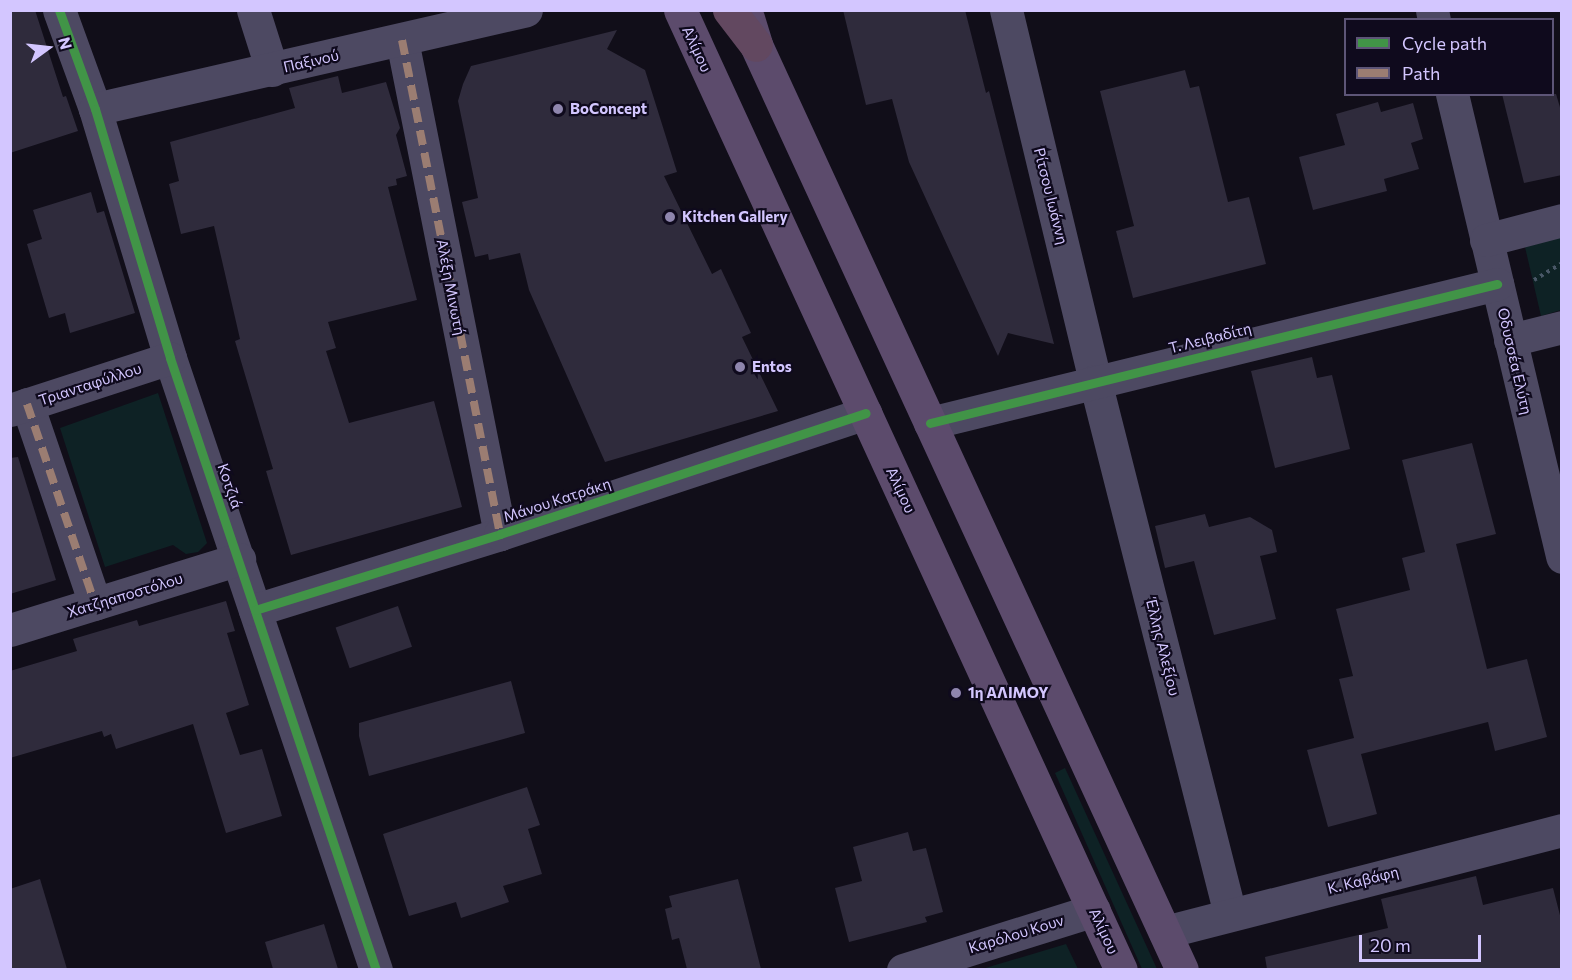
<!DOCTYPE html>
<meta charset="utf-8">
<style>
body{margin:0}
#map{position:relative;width:1572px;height:980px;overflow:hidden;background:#110e19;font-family:Commissioner,sans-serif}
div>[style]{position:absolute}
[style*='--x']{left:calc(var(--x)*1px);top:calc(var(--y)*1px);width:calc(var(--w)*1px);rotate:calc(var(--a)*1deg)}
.green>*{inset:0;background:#0e2225}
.building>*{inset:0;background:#2f2b3c;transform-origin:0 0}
.path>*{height:4px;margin-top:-2px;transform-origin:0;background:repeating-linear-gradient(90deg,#495767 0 3px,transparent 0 7.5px)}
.minor>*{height:33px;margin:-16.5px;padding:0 16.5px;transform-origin:16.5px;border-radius:16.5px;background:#4d4962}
.major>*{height:33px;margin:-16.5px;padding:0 16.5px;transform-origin:16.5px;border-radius:16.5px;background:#5c4b6c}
.highway>*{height:33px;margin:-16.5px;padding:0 16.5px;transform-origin:16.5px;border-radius:16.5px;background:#624860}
.quiet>*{height:8px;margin-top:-4px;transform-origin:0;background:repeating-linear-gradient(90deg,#9b7d72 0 15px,transparent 0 23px)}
.cycleway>*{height:9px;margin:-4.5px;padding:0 4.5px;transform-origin:4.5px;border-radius:4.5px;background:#419447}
.dots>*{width:16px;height:16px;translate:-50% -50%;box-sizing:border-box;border:3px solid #0f0a1d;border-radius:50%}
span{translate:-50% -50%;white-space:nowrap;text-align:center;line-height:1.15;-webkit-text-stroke:4.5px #0f0a1d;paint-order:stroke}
.street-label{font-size:15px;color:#d3c6ff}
.poi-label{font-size:15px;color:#d3c6ff;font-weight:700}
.left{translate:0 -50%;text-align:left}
.frame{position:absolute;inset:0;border:12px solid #d3c6ff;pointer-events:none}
.legend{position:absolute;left:1344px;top:18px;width:210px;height:78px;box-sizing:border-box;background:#0f0a1d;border:2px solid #5d5577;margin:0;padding:8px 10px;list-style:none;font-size:18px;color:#d3c6ff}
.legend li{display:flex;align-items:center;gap:12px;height:30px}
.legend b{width:30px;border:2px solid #5d5577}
.north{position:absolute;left:18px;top:18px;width:60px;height:60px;-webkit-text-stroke:4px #0f0a1d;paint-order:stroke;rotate:75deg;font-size:16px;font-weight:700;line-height:24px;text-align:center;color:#d3c6ff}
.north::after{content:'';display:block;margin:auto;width:21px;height:27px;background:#d3c6ff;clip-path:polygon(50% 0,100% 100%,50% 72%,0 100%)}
.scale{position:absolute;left:1359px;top:935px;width:122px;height:27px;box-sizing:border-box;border:3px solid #d3c6ff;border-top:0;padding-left:8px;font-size:18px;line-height:21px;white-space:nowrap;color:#d3c6ff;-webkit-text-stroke:4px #0f0a1d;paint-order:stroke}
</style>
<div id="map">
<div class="green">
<i style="clip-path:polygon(1561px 237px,1561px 310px,1541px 316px,1525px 247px)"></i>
<i style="clip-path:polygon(158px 393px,207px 543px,198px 552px,186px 554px,173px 545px,105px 567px,60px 428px)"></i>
<i style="clip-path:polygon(1065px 768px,1157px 969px,1142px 969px,1055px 773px)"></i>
<i style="clip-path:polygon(1066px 944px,1078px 969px,982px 969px)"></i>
</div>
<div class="building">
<i style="clip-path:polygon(10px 10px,35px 10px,63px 97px,66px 96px,78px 131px,10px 153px)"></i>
<i style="clip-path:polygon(843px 10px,965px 10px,986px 93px,989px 91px,1054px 344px,1008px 333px,998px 356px,909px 162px,892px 99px,866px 105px)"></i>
<i style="clip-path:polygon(617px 30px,607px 49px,645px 70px,677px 172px,664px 176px,712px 274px,721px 269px,751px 333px,742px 337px,778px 411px,605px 462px,529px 290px,520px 253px,489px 260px,488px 254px,475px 257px,462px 202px,478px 198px,458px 101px,463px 84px,471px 66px)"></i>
<i style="clip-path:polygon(1185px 70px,1190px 88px,1199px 86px,1228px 202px,1249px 197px,1266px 264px,1133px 298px,1116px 231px,1134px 226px,1100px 91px)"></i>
<i style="clip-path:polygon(338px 76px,342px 93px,386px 82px,400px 128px,396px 135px,407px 176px,396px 179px,397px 185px,388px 187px,417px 300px,328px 322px,336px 348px,326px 351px,349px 423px,434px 401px,462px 507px,291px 555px,266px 471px,273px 469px,235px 341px,240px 339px,214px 226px,181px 234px,169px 184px,179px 181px,170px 142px,295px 108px,289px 88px)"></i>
<i style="clip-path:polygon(1502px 94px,1556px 94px,1562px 114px,1562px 175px,1524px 183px)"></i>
<i style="clip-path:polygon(1378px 102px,1381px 112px,1413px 103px,1423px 139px,1411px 143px,1419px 169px,1384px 179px,1387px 191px,1313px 210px,1299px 157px,1345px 145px,1336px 114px)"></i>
<i style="clip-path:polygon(91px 192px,97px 213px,104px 211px,135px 313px,70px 333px,65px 313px,49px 318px,27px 244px,42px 239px,33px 210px)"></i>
<i style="clip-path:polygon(1312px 357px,1317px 378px,1332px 375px,1350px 449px,1275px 468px,1251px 371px)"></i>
<i style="clip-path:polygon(1472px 443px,1496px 534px,1456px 544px,1487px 669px,1527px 659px,1547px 737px,1495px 751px,1488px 722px,1361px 754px,1377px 814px,1328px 827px,1307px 750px,1354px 738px,1339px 679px,1353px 676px,1336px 609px,1410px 590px,1402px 558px,1425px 552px,1402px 460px)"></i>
<i style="clip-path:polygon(18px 457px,56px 580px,10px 594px,10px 458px)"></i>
<i style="clip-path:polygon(1205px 514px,1209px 527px,1250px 517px,1272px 530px,1277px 552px,1260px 556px,1276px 619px,1214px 635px,1194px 561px,1165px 568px,1155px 526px)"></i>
<i style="clip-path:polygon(226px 601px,235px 631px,227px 633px,249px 705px,226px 713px,240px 755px,262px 749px,282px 816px,226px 833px,193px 724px,116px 749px,111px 734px,104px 737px,102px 731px,10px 758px,10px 671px,77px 651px,73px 639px,137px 620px,139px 626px)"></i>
<i style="left:398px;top:606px;width:43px;height:66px;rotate:71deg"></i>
<i style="clip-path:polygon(511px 681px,525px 733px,369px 776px,359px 736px,359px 723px)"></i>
<i style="clip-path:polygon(527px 787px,540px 825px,528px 829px,542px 874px,503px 886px,509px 902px,461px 918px,456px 902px,409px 916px,383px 834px)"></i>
<i style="clip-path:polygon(908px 832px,913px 851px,926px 848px,943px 912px,925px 917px,927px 922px,849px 942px,835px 888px,862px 881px,853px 847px)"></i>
<i style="clip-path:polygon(1476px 876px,1483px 905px,1553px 888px,1562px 923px,1562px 969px,1267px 969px,1265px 957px,1388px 928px,1381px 899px)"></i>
<i style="clip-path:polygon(40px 879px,67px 969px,10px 969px,10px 889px)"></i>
<i style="clip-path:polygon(738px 879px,761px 969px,687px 969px,679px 938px,672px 940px,665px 909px,672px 907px,669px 896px)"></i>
<i style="clip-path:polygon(324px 924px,338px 969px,273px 969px,265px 942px)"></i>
</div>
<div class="path">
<i style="--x:1534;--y:280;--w:33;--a:-31"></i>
</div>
<div class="minor">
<i style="--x:59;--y:10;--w:105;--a:70"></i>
<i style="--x:95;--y:109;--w:260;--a:73.2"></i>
<i style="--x:170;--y:358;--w:646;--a:71.4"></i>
<i style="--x:253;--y:10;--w:63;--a:72.4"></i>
<i style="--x:1006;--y:10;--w:382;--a:76.5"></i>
<i style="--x:1095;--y:381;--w:550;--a:75.79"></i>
<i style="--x:1432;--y:10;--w:10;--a:79"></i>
<i style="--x:402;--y:40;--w:504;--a:78.78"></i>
<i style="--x:1452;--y:94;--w:476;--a:76.6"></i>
<i style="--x:95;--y:109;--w:442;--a:-12.9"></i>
<i style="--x:1486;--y:240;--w:79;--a:-14.7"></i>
<i style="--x:1510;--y:340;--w:54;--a:-14"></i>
<i style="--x:27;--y:404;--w:211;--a:71.2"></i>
<i style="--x:10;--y:410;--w:168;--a:-18"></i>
<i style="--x:930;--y:423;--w:584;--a:-13.77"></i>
<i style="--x:255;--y:610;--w:257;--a:-17.2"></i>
<i style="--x:500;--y:534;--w:385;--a:-18.3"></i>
<i style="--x:10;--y:630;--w:240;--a:-17.2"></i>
<i style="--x:1165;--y:932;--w:410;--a:-14.4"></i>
<i style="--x:903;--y:970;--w:200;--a:-17.4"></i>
</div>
<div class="major">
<i style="--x:680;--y:10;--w:1056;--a:65.33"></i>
<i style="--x:748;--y:18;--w:28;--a:73"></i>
<i style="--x:756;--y:45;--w:1018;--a:65.27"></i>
</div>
<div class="highway">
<i style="--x:729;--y:10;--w:44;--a:52.4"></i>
</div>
<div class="quiet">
<i style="--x:402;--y:40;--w:504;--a:78.78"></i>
<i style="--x:27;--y:404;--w:211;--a:71.2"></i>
</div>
<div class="cycleway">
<i style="--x:59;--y:10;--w:105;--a:70"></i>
<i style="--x:95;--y:109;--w:260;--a:73.2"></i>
<i style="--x:170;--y:358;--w:646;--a:71.4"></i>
<i style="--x:930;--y:423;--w:584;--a:-13.77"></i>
<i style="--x:255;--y:610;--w:257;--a:-17.2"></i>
<i style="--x:500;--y:534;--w:385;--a:-18.3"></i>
</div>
<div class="dots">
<i style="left:558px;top:109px;background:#8f86ae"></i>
<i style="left:670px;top:217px;background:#8f86ae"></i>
<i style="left:740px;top:367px;background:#8f86ae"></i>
<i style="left:956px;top:693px;background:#8f86ae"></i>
</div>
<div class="street-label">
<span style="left:697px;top:49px;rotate:65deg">Αλίμου</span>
<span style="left:311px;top:61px;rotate:-13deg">Παξινού</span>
<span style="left:1051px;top:196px;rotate:76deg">Ρίτσου Ιωάννη</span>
<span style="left:451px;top:287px;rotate:79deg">Αλέξη Μινωτή</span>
<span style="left:1210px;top:338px;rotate:-14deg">Τ. Λειβαδίτη</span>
<span style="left:1515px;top:361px;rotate:77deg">Οδυσσέα Ελύτη</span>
<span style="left:90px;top:384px;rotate:-18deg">Τριανταφύλλου</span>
<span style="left:230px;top:486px;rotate:71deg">Κοτζιά</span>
<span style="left:901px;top:490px;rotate:65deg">Αλίμου</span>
<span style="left:557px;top:500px;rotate:-18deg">Μάνου Κατράκη</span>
<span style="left:125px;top:595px;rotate:-17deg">Χατζηαποστόλου</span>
<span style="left:1163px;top:647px;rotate:76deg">Έλλης Αλεξίου</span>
<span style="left:1363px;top:880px;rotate:-14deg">Κ. Καβάφη</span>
<span style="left:1104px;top:931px;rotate:65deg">Αλίμου</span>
<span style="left:1016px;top:934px;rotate:-17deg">Καρόλου Κουν</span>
</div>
<div class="poi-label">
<span class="left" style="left:570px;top:109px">BoConcept</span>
<span class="left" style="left:682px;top:217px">Kitchen Gallery</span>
<span class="left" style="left:752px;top:367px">Entos</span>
<span class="left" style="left:968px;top:693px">1η ΑΛΙΜΟΥ</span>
</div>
<div class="frame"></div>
<ul class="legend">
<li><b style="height:8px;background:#419447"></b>Cycle path</li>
<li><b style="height:8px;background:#9b7d72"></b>Path</li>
</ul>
<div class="north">N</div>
<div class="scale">20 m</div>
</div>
